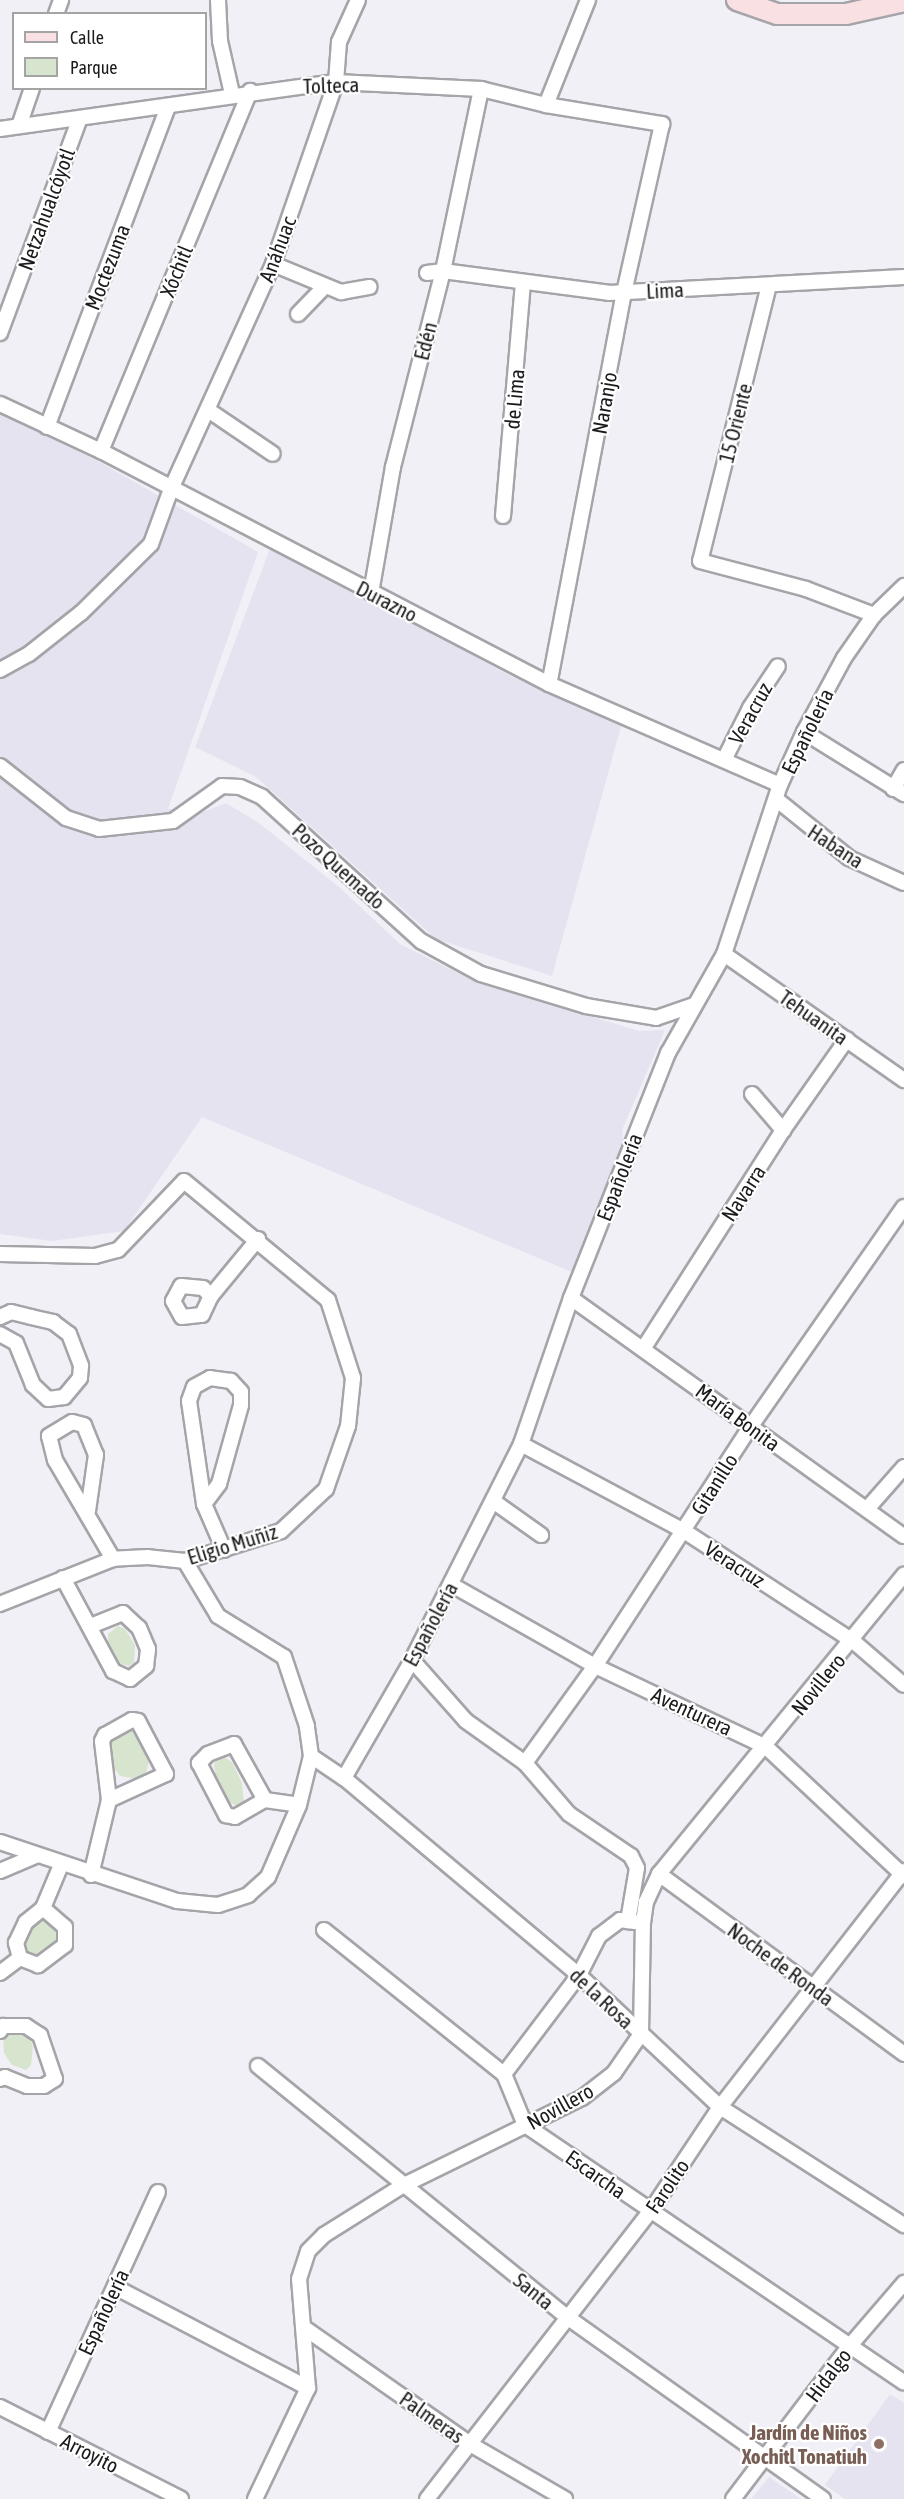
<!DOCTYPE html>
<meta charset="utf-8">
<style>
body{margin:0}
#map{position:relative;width:904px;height:2499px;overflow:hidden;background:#f1f0f6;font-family:"Asap Condensed",sans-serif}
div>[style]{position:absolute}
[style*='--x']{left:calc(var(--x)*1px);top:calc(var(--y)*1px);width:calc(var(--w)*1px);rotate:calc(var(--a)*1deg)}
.built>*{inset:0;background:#e5e3f0}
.green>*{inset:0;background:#d7e5ce}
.roads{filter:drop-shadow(2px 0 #a5a4a9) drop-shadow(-2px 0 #a5a4a9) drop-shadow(0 2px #a5a4a9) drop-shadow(0 -2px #a5a4a9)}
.street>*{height:14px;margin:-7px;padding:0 7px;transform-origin:7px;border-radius:7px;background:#fff}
.secondary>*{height:20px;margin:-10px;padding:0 10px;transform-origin:10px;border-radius:10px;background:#f8e0e3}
.dots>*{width:16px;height:16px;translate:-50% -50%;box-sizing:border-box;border:3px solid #fff;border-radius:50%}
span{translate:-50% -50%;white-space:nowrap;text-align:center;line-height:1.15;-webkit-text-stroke:4.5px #fff;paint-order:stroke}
.street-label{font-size:21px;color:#1b1b1d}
.education-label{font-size:21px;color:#785e54;font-weight:700}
.right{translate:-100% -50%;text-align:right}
.legend{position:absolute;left:12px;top:12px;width:195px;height:78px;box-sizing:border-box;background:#fff;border:2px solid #a4a4a5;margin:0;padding:8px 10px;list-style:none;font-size:18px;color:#1b1b1d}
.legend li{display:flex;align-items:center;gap:12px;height:30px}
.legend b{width:30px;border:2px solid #a4a4a5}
</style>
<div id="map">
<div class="built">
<i style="clip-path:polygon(0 414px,94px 459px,258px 552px,168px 809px,203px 812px,226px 803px,259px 823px,339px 887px,400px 944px,472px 980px,639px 1031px,665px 1030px,622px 1130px,624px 1148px,586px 1278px,202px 1117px,124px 1231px,52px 1241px,0 1234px)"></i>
<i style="clip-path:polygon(271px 546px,507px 674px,622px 723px,552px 976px,436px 939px,256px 777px,195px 747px)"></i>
<i style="clip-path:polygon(890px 2394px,904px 2403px,904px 2499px,845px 2499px,825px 2485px)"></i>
<i style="clip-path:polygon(769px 2477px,801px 2499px,751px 2499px)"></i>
</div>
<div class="green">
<i style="clip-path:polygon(118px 1626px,125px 1629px,135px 1645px,134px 1662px,129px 1666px,117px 1663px,108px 1646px,108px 1634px)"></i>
<i style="clip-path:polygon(125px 1728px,141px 1734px,150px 1758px,146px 1773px,138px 1779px,120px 1776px,110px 1763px,109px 1740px)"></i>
<i style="clip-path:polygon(219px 1754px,232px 1762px,242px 1783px,244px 1803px,240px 1808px,226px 1800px,217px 1783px,214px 1765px)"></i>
<i style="clip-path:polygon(43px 1919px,50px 1920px,61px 1939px,56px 1953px,29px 1961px,22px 1946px,25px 1934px)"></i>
<i style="clip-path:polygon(11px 2025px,29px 2036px,33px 2047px,31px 2065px,26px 2070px,12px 2065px,4px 2053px,3px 2033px)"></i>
</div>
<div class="roads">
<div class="street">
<i style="--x:218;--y:0;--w:41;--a:87.2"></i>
<i style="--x:220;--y:41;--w:54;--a:77.2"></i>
<i style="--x:56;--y:14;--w:15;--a:-70"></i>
<i style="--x:546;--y:105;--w:113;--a:-68.2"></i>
<i style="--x:19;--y:126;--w:40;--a:-71.1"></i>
<i style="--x:0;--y:129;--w:339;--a:-8"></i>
<i style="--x:336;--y:82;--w:145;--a:2.8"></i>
<i style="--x:481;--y:89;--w:67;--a:13.8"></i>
<i style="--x:546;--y:105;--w:118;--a:9.3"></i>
<i style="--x:662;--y:124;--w:172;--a:102.7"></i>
<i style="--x:624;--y:292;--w:399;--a:100.8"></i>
<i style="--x:273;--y:264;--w:74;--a:22.4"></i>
<i style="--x:341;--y:292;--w:29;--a:-10"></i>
<i style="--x:427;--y:273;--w:16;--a:-7"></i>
<i style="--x:443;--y:271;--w:167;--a:7.5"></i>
<i style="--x:609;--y:293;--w:295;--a:-3.1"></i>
<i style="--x:769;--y:285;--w:284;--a:104"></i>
<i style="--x:700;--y:561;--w:110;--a:14.8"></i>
<i style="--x:806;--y:589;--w:73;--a:20.9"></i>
<i style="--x:298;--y:314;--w:36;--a:-46"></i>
<i style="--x:0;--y:333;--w:229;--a:-69.6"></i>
<i style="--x:0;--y:404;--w:111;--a:25"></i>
<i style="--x:101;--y:451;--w:505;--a:27.48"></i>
<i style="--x:549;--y:684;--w:252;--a:23.6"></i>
<i style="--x:208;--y:410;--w:78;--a:34.1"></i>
<i style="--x:47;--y:427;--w:342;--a:-69.3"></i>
<i style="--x:101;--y:451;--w:390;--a:-67.5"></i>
<i style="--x:503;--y:516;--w:235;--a:-85.1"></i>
<i style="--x:371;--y:593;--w:128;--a:-80.1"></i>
<i style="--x:393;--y:467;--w:202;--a:-75.7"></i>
<i style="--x:443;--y:271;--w:186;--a:-78.2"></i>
<i style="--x:0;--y:670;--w:33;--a:-29"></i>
<i style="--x:29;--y:654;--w:66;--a:-38.3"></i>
<i style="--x:81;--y:613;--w:98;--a:-44.6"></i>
<i style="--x:151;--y:544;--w:59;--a:-70"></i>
<i style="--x:171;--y:489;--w:247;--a:-65.6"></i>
<i style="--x:273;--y:264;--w:193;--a:-70.9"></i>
<i style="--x:336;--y:82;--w:40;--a:-85.7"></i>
<i style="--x:339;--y:42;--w:46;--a:-65.7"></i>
<i style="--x:804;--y:732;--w:118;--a:31.8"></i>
<i style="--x:724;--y:760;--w:58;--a:-63.4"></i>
<i style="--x:750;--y:708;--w:50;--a:-56.3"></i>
<i style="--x:0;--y:766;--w:84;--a:38.2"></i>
<i style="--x:66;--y:818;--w:35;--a:18"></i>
<i style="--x:99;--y:829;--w:74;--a:-6.2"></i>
<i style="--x:173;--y:821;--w:60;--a:-35.5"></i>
<i style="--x:222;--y:786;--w:18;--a:3"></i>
<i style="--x:240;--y:787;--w:24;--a:24"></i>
<i style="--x:262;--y:797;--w:215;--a:42.2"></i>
<i style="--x:421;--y:941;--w:68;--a:28.8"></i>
<i style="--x:481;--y:974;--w:110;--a:16.9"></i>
<i style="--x:586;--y:1006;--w:71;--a:9.7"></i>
<i style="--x:656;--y:1018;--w:39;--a:-19"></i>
<i style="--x:893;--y:789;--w:22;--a:-60"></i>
<i style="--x:776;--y:799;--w:94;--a:38.9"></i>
<i style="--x:849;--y:858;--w:60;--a:24.4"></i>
<i style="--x:724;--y:954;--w:220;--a:35"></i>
<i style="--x:752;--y:1094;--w:48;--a:49.3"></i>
<i style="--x:0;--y:1254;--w:95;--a:1.2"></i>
<i style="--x:95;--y:1256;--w:24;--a:-15"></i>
<i style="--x:118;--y:1250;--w:95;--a:-46.3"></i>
<i style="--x:184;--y:1181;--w:187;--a:39.6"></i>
<i style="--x:328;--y:1300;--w:82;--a:72.2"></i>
<i style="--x:353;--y:1378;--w:48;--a:95.9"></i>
<i style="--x:348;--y:1426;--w:67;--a:109.2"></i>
<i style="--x:326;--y:1489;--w:62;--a:137"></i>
<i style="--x:281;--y:1531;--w:101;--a:162.6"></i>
<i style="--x:185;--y:1561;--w:37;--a:-174"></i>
<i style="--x:148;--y:1557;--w:35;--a:177"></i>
<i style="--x:113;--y:1559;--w:122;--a:158.3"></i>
<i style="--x:211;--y:1296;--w:11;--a:-135"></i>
<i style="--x:203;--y:1288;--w:22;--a:-175"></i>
<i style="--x:181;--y:1286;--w:17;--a:118"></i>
<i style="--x:173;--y:1301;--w:18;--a:61"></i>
<i style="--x:182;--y:1317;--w:20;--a:-6"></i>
<i style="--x:202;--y:1315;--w:21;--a:-65"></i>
<i style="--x:211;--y:1296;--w:74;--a:-50.5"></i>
<i style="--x:571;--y:1298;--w:409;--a:35.6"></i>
<i style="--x:0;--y:1317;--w:12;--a:-24"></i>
<i style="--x:11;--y:1312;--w:21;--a:14"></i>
<i style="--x:31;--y:1317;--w:23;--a:13"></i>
<i style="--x:53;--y:1322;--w:20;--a:37"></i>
<i style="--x:69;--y:1334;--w:34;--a:69"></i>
<i style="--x:81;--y:1366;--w:12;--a:95"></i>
<i style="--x:80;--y:1378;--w:25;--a:130"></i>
<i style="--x:64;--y:1397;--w:16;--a:173"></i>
<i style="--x:48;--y:1399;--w:21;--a:-137"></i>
<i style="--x:33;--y:1385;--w:45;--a:-112"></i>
<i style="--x:16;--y:1343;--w:18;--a:-151"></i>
<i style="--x:643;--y:1349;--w:260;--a:-57.4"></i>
<i style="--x:783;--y:1130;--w:111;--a:-54.9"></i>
<i style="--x:521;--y:1444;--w:185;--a:28.1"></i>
<i style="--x:684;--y:1531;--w:202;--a:33.1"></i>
<i style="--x:853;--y:1641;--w:67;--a:40.8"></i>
<i style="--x:493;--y:1501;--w:59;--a:35.3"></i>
<i style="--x:204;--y:1504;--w:25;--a:-53"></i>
<i style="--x:219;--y:1484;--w:82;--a:-74.4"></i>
<i style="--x:241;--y:1405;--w:13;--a:-90"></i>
<i style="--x:241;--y:1392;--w:15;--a:-132"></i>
<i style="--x:231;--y:1381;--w:21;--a:-172"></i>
<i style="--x:210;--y:1378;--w:18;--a:151"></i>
<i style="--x:194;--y:1387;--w:15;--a:110"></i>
<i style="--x:189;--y:1401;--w:104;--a:81.7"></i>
<i style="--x:204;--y:1504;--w:50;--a:66.5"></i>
<i style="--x:867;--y:1509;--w:56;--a:-48.6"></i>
<i style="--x:88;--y:1511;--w:57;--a:-81.9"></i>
<i style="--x:96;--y:1455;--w:32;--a:-112"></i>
<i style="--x:84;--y:1425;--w:12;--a:-166"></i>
<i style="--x:72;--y:1422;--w:27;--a:149"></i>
<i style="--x:49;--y:1436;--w:25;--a:76"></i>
<i style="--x:55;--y:1460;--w:115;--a:59.6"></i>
<i style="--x:63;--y:1578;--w:106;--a:61.7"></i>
<i style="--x:113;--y:1671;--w:19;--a:25"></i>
<i style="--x:130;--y:1679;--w:21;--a:-39"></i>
<i style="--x:146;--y:1666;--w:17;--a:-83"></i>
<i style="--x:148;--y:1649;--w:23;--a:-113"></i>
<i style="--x:139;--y:1628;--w:22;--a:-137"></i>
<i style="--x:123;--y:1613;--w:35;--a:158"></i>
<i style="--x:452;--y:1585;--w:164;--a:29.5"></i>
<i style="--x:595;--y:1666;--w:189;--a:25.3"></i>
<i style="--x:766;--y:1747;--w:189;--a:43.1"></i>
<i style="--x:412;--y:1660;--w:81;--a:48.5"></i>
<i style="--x:466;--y:1721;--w:72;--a:35.4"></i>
<i style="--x:525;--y:1763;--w:67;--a:49.2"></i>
<i style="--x:569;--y:1814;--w:75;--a:34.1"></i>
<i style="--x:631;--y:1856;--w:13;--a:63"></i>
<i style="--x:637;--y:1868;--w:54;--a:99.6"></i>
<i style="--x:311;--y:1756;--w:40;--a:34"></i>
<i style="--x:344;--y:1778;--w:307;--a:40"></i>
<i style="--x:579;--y:1975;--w:193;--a:43.1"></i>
<i style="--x:720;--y:2107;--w:219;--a:32.7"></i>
<i style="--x:525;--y:1763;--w:120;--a:-54.2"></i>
<i style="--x:595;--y:1666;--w:286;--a:-57"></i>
<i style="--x:751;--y:1426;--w:267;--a:-55.1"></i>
<i style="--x:344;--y:1778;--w:136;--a:-60"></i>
<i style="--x:412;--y:1660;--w:242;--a:-63.2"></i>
<i style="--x:521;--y:1444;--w:154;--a:-71.1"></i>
<i style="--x:571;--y:1298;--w:264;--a:-68.4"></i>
<i style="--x:668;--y:1053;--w:114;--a:-60.5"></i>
<i style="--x:724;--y:954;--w:178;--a:-71.7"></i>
<i style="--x:780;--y:785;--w:58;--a:-65.6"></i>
<i style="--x:804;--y:732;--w:84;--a:-61.6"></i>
<i style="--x:844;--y:658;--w:52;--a:-55.1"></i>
<i style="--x:874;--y:615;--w:42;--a:-44"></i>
<i style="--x:265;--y:1800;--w:64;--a:-119"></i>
<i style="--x:234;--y:1744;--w:28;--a:159"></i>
<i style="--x:208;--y:1754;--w:13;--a:135"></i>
<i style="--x:199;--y:1763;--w:59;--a:62.6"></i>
<i style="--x:226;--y:1815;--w:9;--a:13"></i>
<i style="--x:235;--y:1817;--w:34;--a:-30"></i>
<i style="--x:265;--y:1800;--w:34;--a:8"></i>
<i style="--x:0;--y:1842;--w:187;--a:18.4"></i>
<i style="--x:177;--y:1901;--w:41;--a:5.6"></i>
<i style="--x:218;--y:1905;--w:32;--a:-18"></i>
<i style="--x:248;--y:1895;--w:27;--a:-42"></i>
<i style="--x:268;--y:1877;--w:78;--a:-66.7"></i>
<i style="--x:299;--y:1805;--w:50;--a:-76.2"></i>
<i style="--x:311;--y:1756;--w:30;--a:-98"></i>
<i style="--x:307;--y:1726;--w:73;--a:-108.4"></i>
<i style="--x:284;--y:1657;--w:78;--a:-148.2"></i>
<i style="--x:218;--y:1616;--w:64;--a:-121"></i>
<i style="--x:0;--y:1871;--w:39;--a:-23"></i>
<i style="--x:659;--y:1874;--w:304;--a:36.3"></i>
<i style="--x:91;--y:1875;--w:77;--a:-76.5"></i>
<i style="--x:109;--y:1800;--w:59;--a:-96.8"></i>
<i style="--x:102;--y:1741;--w:7;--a:-63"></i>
<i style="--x:105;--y:1735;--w:31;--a:-29"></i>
<i style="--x:132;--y:1720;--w:6;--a:9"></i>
<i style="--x:138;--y:1721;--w:60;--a:62.2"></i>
<i style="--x:166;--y:1774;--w:63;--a:155.5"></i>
<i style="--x:43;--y:1908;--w:29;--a:41"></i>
<i style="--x:65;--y:1927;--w:18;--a:90"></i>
<i style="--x:65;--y:1945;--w:34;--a:143"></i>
<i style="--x:38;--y:1965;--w:19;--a:-159"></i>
<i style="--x:20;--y:1958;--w:16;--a:-105"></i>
<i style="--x:16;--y:1943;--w:23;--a:-65"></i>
<i style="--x:26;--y:1922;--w:22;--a:-39"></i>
<i style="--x:43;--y:1908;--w:47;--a:-67.3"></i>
<i style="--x:324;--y:1930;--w:231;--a:38.7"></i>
<i style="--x:504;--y:2074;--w:55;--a:67.6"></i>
<i style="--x:525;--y:2125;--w:458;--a:34.2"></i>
<i style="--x:0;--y:1973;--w:25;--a:-37"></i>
<i style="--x:0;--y:2031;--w:6;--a:-59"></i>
<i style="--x:3;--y:2026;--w:23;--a:0"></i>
<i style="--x:26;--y:2026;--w:17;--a:33"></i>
<i style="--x:40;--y:2035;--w:46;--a:71.2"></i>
<i style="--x:55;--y:2079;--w:13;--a:148"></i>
<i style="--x:44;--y:2086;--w:17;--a:180"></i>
<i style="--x:27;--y:2086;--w:24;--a:-158"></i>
<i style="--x:5;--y:2077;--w:5;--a:158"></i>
<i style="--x:258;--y:2066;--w:398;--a:39.1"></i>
<i style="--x:567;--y:2317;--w:314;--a:35.4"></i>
<i style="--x:504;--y:2074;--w:124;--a:-52.9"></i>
<i style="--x:579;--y:1975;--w:44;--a:-62.9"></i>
<i style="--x:599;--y:1936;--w:26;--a:-37"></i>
<i style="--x:620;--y:1920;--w:15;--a:8"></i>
<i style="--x:115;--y:2287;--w:218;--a:27.6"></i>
<i style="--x:303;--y:2327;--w:204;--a:35"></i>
<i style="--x:470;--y:2444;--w:110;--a:30.1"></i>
<i style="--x:0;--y:2407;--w:203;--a:26.9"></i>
<i style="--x:48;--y:2432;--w:264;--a:-65.4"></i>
<i style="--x:255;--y:2499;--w:123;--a:-64.5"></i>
<i style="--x:308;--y:2388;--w:109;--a:-94.7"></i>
<i style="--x:299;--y:2279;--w:29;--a:-72"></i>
<i style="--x:308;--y:2251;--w:23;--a:-45"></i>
<i style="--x:324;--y:2235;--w:92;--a:-32.1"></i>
<i style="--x:402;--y:2186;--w:200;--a:-26.1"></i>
<i style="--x:582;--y:2098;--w:41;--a:-38"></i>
<i style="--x:614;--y:2073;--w:47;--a:-55.3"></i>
<i style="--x:641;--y:2034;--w:111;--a:-89"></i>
<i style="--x:643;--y:1923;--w:21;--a:-82"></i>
<i style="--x:646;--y:1902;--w:31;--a:-65"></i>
<i style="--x:659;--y:1874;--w:387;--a:-50.7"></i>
<i style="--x:427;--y:2499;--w:363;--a:-52.2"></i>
<i style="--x:650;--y:2212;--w:126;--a:-56.3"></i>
<i style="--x:720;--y:2107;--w:299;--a:-52.1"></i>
<i style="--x:733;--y:2499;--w:190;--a:-52.7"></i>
<i style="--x:848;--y:2348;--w:86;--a:-49.3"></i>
</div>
<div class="secondary">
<i style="--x:737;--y:0;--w:42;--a:19.3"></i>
<i style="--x:777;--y:14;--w:69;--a:0"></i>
<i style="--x:846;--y:14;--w:59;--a:-12.6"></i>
</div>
</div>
<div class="dots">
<i style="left:879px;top:2444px;background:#8d6e63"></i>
</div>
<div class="street-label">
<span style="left:331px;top:85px;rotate:-2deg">Tolteca</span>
<span style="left:46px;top:209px;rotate:-70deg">Netzahualcóyotl</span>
<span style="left:277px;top:249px;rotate:-69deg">Anáhuac</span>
<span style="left:107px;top:267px;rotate:-69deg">Moctezuma</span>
<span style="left:176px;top:271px;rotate:-68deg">Xóchitl</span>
<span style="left:665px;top:290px;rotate:-3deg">Lima</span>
<span style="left:425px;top:341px;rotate:-76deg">Edén</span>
<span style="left:514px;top:399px;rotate:-85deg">de Lima</span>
<span style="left:604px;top:403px;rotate:-80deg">Naranjo</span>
<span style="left:735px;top:423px;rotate:-76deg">15 Oriente</span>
<span style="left:387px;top:601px;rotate:27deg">Durazno</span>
<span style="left:750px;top:713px;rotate:-61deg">Veracruz</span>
<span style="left:807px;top:731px;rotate:-64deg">Españolería</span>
<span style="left:836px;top:846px;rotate:33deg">Habana</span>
<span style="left:339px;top:866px;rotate:42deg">Pozo Quemado</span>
<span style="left:814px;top:1017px;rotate:35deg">Tehuanita</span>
<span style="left:619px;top:1177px;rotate:-69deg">Españolería</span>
<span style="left:743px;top:1193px;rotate:-57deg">Navarra</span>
<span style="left:738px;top:1417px;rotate:36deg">María Bonita</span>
<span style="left:714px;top:1484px;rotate:-58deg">Gitanillo</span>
<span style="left:232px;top:1544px;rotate:-17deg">Eligio Muñiz</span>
<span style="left:735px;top:1564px;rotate:33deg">Veracruz</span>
<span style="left:430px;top:1624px;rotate:-62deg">Españolería</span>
<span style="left:818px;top:1684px;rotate:-51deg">Novillero</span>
<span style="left:692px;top:1711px;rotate:25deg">Aventurera</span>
<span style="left:781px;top:1964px;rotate:36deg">Noche de Ronda</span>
<span style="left:602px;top:1998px;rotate:43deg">de la Rosa</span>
<span style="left:560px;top:2106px;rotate:-29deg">Novillero</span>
<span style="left:596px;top:2174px;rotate:35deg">Escarcha</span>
<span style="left:667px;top:2186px;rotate:-56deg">Farolito</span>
<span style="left:534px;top:2291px;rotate:39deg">Santa</span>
<span style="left:103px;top:2312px;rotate:-65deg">Españolería</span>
<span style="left:828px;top:2375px;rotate:-53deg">Hidalgo</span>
<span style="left:432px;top:2417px;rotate:35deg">Palmeras</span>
<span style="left:90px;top:2453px;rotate:27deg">Arroyito</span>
</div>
<div class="education-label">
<span class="right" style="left:867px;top:2444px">Jardín de Niños<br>Xochitl Tonatiuh</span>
</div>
<ul class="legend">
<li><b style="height:8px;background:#f8e0e3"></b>Calle</li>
<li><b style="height:16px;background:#d7e5ce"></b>Parque</li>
</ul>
</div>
